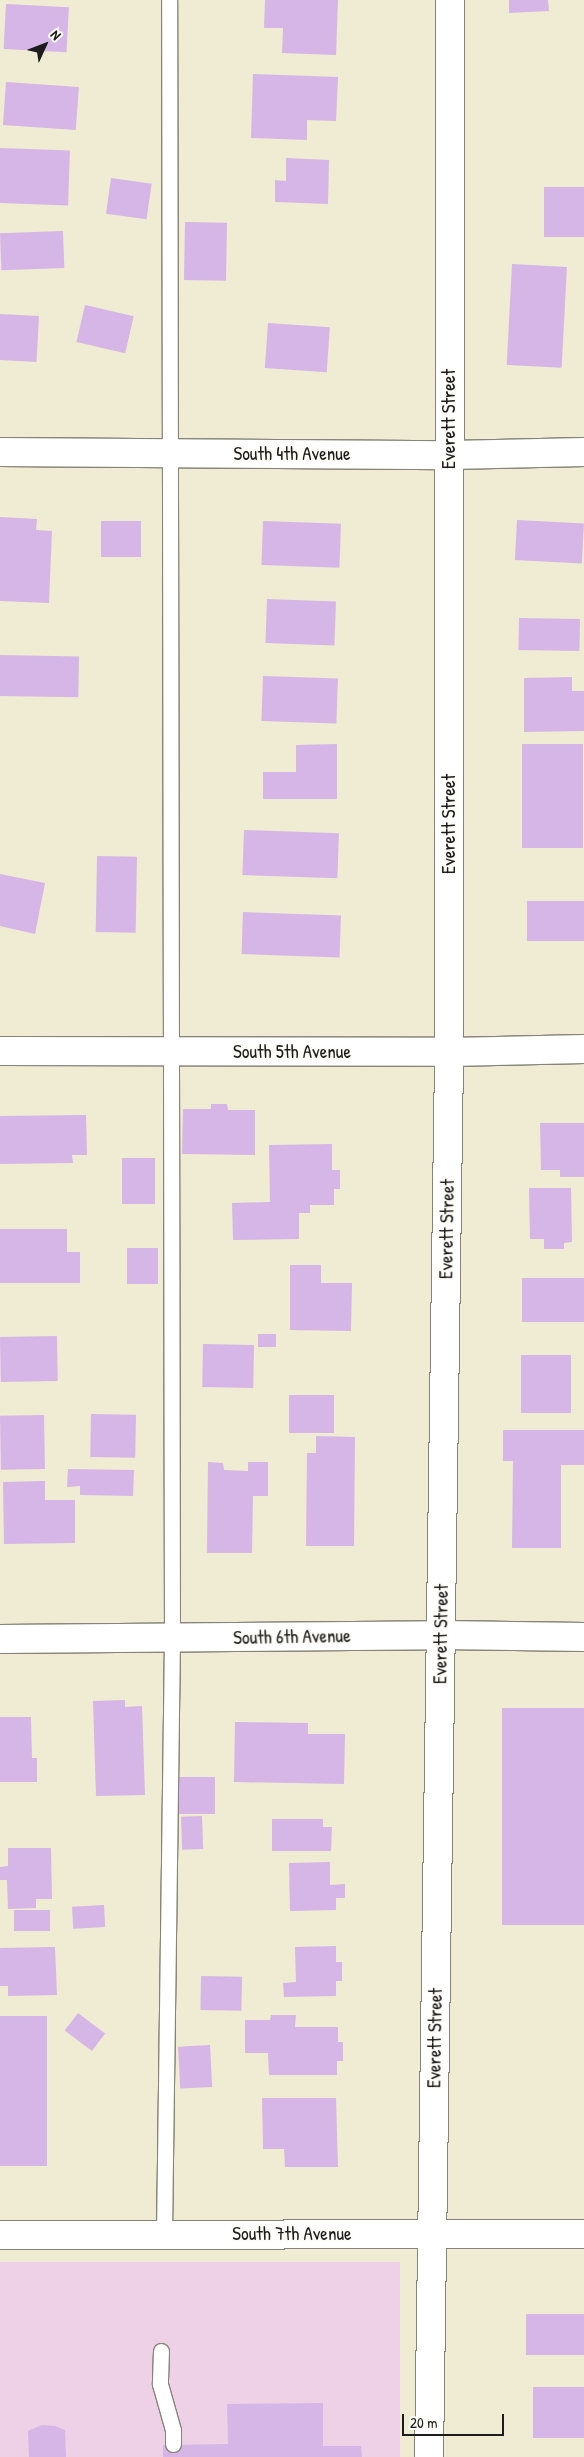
<!DOCTYPE html>
<style>
body{margin:0}
#map{position:relative;width:584px;height:2457px;overflow:hidden;background:#f0ebd3;font-family:"Patrick Hand",sans-serif}
div>[style]{position:absolute}
[style*='--x']{left:calc(var(--x)*1px);top:calc(var(--y)*1px);width:calc(var(--w)*1px);rotate:calc(var(--a)*1deg)}
.built>*{inset:0;background:#eed0e7;transform-origin:0 0}
.building>*{inset:0;background:#d5b6e6;transform-origin:0 0}
.roads{filter:drop-shadow(1px 0 #868478) drop-shadow(-1px 0 #868478) drop-shadow(0 1px #868478) drop-shadow(0 -1px #868478)}
.lane>*{height:15px;margin:-7.5px;padding:0 7.5px;transform-origin:7.5px;border-radius:7.5px;background:#fff}
.street>*{height:28px;margin:-14px;padding:0 14px;transform-origin:14px;border-radius:14px;background:#fff}
span{translate:-50% -50%;white-space:nowrap;text-align:center;line-height:1.15;-webkit-text-stroke:4px #fdfcf7;paint-order:stroke}
.street-label{font-size:19px;color:#1c1c1c}
.north{position:absolute;left:20px;top:20px;width:50px;height:50px;-webkit-text-stroke:4px #fdfcf7;paint-order:stroke;rotate:47deg;font-size:14px;font-weight:700;line-height:20px;text-align:center;color:#1c1c1c}
.north::after{content:'';display:block;margin:auto;width:18px;height:22px;background:#1c1c1c;clip-path:polygon(50% 0,100% 100%,50% 72%,0 100%)}
.scale{position:absolute;left:402px;top:2414px;width:102px;height:22px;box-sizing:border-box;border:2px solid #1c1c1c;border-top:0;padding-left:6px;font-size:15px;line-height:18px;white-space:nowrap;color:#1c1c1c;-webkit-text-stroke:4px #fdfcf7;paint-order:stroke}
</style>
<div id="map">
<div class="built">
<i style="left:0;top:2262px;width:400px;height:195px"></i>
</div>
<div class="building">
<i style="clip-path:polygon(265px 0,338px 0,336px 55px,282px 53px,283px 28px,264px 28px)"></i>
<i style="clip-path:polygon(509px 0,548px 0,549px 11px,509px 13px)"></i>
<i style="left:6px;top:4px;width:63px;height:45px;rotate:3deg"></i>
<i style="clip-path:polygon(253px 74px,338px 77px,336px 121px,307px 120px,307px 140px,251px 138px)"></i>
<i style="left:6px;top:82px;width:73px;height:43px;rotate:4deg"></i>
<i style="left:0;top:148px;width:70px;height:55px;rotate:2deg"></i>
<i style="clip-path:polygon(286px 158px,329px 160px,328px 204px,275px 202px,275px 180px,286px 181px)"></i>
<i style="left:111px;top:178px;width:41px;height:36px;rotate:8deg"></i>
<i style="left:544px;top:187px;width:40px;height:50px"></i>
<i style="left:185px;top:222px;width:42px;height:58px;rotate:1deg"></i>
<i style="left:63px;top:231px;width:37px;height:63px;rotate:88deg"></i>
<i style="left:512px;top:264px;width:55px;height:101px;rotate:3deg"></i>
<i style="left:85px;top:305px;width:50px;height:38px;rotate:13deg"></i>
<i style="left:0;top:314px;width:39px;height:46px;rotate:3deg"></i>
<i style="left:268px;top:323px;width:62px;height:45px;rotate:4deg"></i>
<i style="clip-path:polygon(0 517px,37px 519px,36px 530px,52px 531px,49px 603px,0 601px)"></i>
<i style="left:517px;top:520px;width:67px;height:40px;rotate:3deg"></i>
<i style="left:101px;top:521px;width:40px;height:36px"></i>
<i style="left:263px;top:521px;width:78px;height:44px;rotate:2deg"></i>
<i style="left:267px;top:599px;width:69px;height:44px;rotate:2deg"></i>
<i style="left:519px;top:618px;width:61px;height:32px;rotate:1deg"></i>
<i style="left:0;top:655px;width:79px;height:41px;rotate:1deg"></i>
<i style="left:263px;top:676px;width:75px;height:45px;rotate:2deg"></i>
<i style="clip-path:polygon(572px 677px,572px 691px,584px 691px,584px 731px,524px 732px,524px 678px)"></i>
<i style="clip-path:polygon(337px 744px,337px 799px,263px 799px,263px 772px,296px 772px,296px 745px)"></i>
<i style="left:522px;top:744px;width:61px;height:104px"></i>
<i style="left:244px;top:830px;width:95px;height:45px;rotate:2deg"></i>
<i style="left:97px;top:856px;width:40px;height:76px;rotate:1deg"></i>
<i style="clip-path:polygon(0 874px,45px 883px,35px 934px,0 926px)"></i>
<i style="left:584px;top:901px;width:40px;height:57px;rotate:90deg"></i>
<i style="left:243px;top:912px;width:98px;height:42px;rotate:2deg"></i>
<i style="clip-path:polygon(211px 1104px,227px 1104px,228px 1110px,255px 1110px,255px 1155px,182px 1154px,183px 1109px,211px 1109px)"></i>
<i style="clip-path:polygon(86px 1115px,87px 1155px,72px 1155px,73px 1163px,0 1164px,0 1116px)"></i>
<i style="clip-path:polygon(540px 1123px,584px 1123px,584px 1177px,560px 1177px,560px 1170px,541px 1170px)"></i>
<i style="clip-path:polygon(332px 1144px,332px 1170px,340px 1170px,340px 1189px,334px 1189px,334px 1205px,310px 1205px,310px 1213px,299px 1213px,299px 1239px,233px 1240px,232px 1203px,270px 1202px,269px 1145px)"></i>
<i style="left:122px;top:1158px;width:33px;height:46px"></i>
<i style="clip-path:polygon(529px 1188px,571px 1188px,572px 1242px,564px 1243px,564px 1249px,544px 1249px,544px 1239px,530px 1239px)"></i>
<i style="clip-path:polygon(0 1229px,67px 1229px,67px 1252px,80px 1252px,80px 1283px,0 1283px)"></i>
<i style="left:127px;top:1248px;width:31px;height:36px"></i>
<i style="clip-path:polygon(290px 1265px,321px 1265px,321px 1283px,352px 1283px,351px 1331px,290px 1330px)"></i>
<i style="left:584px;top:1278px;width:44px;height:62px;rotate:90deg"></i>
<i style="left:276px;top:1334px;width:13px;height:18px;rotate:90deg"></i>
<i style="left:57px;top:1336px;width:45px;height:57px;rotate:89deg"></i>
<i style="left:203px;top:1344px;width:51px;height:43px;rotate:1deg"></i>
<i style="left:521px;top:1355px;width:50px;height:58px"></i>
<i style="left:289px;top:1395px;width:45px;height:38px"></i>
<i style="left:91px;top:1414px;width:45px;height:43px;rotate:1deg"></i>
<i style="left:44px;top:1415px;width:54px;height:44px;rotate:89deg"></i>
<i style="clip-path:polygon(503px 1430px,584px 1430px,584px 1465px,561px 1465px,561px 1548px,512px 1548px,513px 1461px,503px 1461px)"></i>
<i style="clip-path:polygon(316px 1436px,355px 1437px,354px 1546px,306px 1546px,307px 1453px,316px 1453px)"></i>
<i style="clip-path:polygon(208px 1462px,223px 1463px,224px 1470px,248px 1471px,248px 1462px,268px 1462px,268px 1496px,253px 1496px,252px 1553px,207px 1553px)"></i>
<i style="clip-path:polygon(68px 1469px,134px 1470px,133px 1496px,80px 1495px,80px 1486px,67px 1487px)"></i>
<i style="clip-path:polygon(45px 1481px,45px 1500px,75px 1500px,75px 1543px,4px 1544px,3px 1482px)"></i>
<i style="clip-path:polygon(125px 1700px,125px 1707px,142px 1706px,145px 1795px,96px 1796px,93px 1701px)"></i>
<i style="left:584px;top:1708px;width:217px;height:82px;rotate:90deg"></i>
<i style="clip-path:polygon(0 1717px,31px 1717px,32px 1758px,37px 1758px,37px 1782px,0 1782px)"></i>
<i style="clip-path:polygon(235px 1722px,308px 1723px,308px 1734px,345px 1734px,344px 1784px,234px 1782px)"></i>
<i style="left:179px;top:1777px;width:36px;height:37px"></i>
<i style="left:202px;top:1816px;width:33px;height:21px;rotate:88deg"></i>
<i style="clip-path:polygon(272px 1819px,323px 1819px,323px 1827px,332px 1827px,331px 1851px,272px 1851px)"></i>
<i style="clip-path:polygon(8px 1848px,51px 1848px,52px 1899px,36px 1899px,36px 1908px,8px 1909px,7px 1880px,0 1880px,0 1867px,8px 1866px)"></i>
<i style="clip-path:polygon(330px 1862px,330px 1885px,345px 1884px,345px 1898px,336px 1898px,336px 1910px,290px 1911px,289px 1863px)"></i>
<i style="left:104px;top:1905px;width:22px;height:32px;rotate:87deg"></i>
<i style="left:14px;top:1910px;width:36px;height:21px"></i>
<i style="clip-path:polygon(336px 1946px,336px 1962px,342px 1962px,342px 1981px,336px 1981px,336px 1996px,284px 1997px,283px 1983px,296px 1982px,295px 1947px)"></i>
<i style="clip-path:polygon(55px 1947px,57px 1995px,8px 1996px,8px 1986px,0 1986px,0 1948px)"></i>
<i style="left:201px;top:1976px;width:41px;height:34px;rotate:1deg"></i>
<i style="left:78px;top:2013px;width:34px;height:22px;rotate:37deg"></i>
<i style="clip-path:polygon(271px 2015px,296px 2015px,295px 2027px,338px 2027px,338px 2042px,343px 2042px,343px 2061px,337px 2061px,337px 2075px,269px 2075px,268px 2053px,245px 2053px,245px 2020px,270px 2020px)"></i>
<i style="left:0;top:2016px;width:47px;height:150px"></i>
<i style="left:210px;top:2045px;width:42px;height:32px;rotate:87deg"></i>
<i style="clip-path:polygon(262px 2098px,336px 2098px,338px 2167px,285px 2167px,284px 2149px,263px 2149px)"></i>
<i style="left:584px;top:2314px;width:41px;height:58px;rotate:90deg"></i>
<i style="left:533px;top:2387px;width:51px;height:51px"></i>
<i style="clip-path:polygon(323px 2403px,323px 2446px,361px 2446px,362px 2457px,163px 2457px,163px 2445px,228px 2444px,227px 2404px)"></i>
<i style="clip-path:polygon(42px 2425px,55px 2426px,65px 2430px,66px 2457px,29px 2457px,28px 2431px)"></i>
</div>
<div class="roads">
<div class="lane">
<i style="--x:164;--y:2234;--w:596;--a:-89.23"></i>
<i style="--x:172;--y:1638;--w:1638;--a:-90.1"></i>
<i style="--x:161;--y:2351;--w:33;--a:92"></i>
<i style="--x:160;--y:2384;--w:48;--a:74.2"></i>
<i style="--x:173;--y:2430;--w:14;--a:90"></i>
</div>
<div class="street">
<i style="--x:0;--y:452;--w:449;--a:0.4"></i>
<i style="--x:449;--y:455;--w:135;--a:-1.3"></i>
<i style="--x:0;--y:1051;--w:449;--a:0.1"></i>
<i style="--x:449;--y:1052;--w:135;--a:-1.3"></i>
<i style="--x:0;--y:1639;--w:441;--a:-0.5"></i>
<i style="--x:441;--y:1635;--w:143;--a:0.8"></i>
<i style="--x:0;--y:2235;--w:584;--a:-0.1"></i>
<i style="--x:429;--y:2457;--w:1405;--a:-89.18"></i>
<i style="--x:449;--y:1052;--w:1052;--a:-89.95"></i>
</div>
</div>
<div class="street-label">
<span style="left:449px;top:419px;rotate:-90deg">Everett Street</span>
<span style="left:292px;top:454px">South 4th Avenue</span>
<span style="left:449px;top:824px;rotate:-90deg">Everett Street</span>
<span style="left:292px;top:1052px">South 5th Avenue</span>
<span style="left:447px;top:1229px;rotate:-89deg">Everett Street</span>
<span style="left:441px;top:1634px;rotate:-89deg">Everett Street</span>
<span style="left:292px;top:1637px;rotate:-1deg">South 6th Avenue</span>
<span style="left:435px;top:2038px;rotate:-89deg">Everett Street</span>
<span style="left:292px;top:2234px">South 7th Avenue</span>
</div>
<div class="north">N</div>
<div class="scale">20 m</div>
</div>
